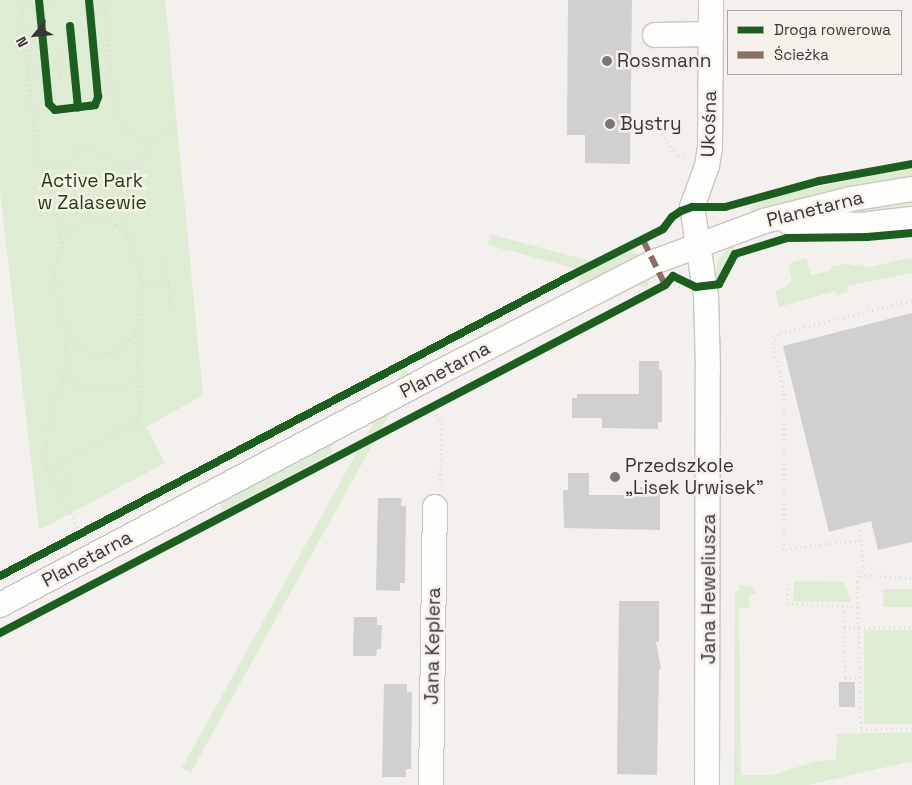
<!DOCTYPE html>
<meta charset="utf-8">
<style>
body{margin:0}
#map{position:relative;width:912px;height:785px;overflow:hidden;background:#f3f0ed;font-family:"Space Grotesk",sans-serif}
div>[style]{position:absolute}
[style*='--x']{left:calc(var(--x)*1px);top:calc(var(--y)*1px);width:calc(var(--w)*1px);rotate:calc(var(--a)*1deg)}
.green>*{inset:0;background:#deecd4;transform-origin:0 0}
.building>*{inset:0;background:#d1d0d0;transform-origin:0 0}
.path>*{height:3px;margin-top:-1.5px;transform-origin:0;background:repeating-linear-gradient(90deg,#dddcdb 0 1px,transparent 0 5px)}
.roads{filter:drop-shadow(1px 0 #c8c6c3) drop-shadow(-1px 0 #c8c6c3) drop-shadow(0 1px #c8c6c3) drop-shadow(0 -1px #c8c6c3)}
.minor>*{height:24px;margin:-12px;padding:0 12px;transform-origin:12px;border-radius:12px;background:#fdfdfc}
.quiet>*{height:6px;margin-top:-3px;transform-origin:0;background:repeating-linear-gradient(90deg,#8d6e63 0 12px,transparent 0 18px)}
.cycleway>*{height:8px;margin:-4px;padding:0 4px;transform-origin:4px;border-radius:4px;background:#1b5e20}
.dots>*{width:14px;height:14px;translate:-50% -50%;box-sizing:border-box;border:2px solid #f6f1ea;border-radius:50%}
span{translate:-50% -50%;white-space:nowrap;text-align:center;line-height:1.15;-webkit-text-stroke:5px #f6f1ea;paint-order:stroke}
.poi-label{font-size:19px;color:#383634}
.left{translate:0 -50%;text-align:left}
.street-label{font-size:19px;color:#383634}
.park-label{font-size:19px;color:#1c3f05}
.legend{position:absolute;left:727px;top:10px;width:175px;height:65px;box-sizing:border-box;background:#f6f1ea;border:1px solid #aaa6a1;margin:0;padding:6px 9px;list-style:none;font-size:15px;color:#383634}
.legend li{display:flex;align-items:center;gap:10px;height:25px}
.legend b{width:25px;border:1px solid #aaa6a1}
.north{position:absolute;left:10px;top:10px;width:50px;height:50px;-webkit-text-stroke:4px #f6f1ea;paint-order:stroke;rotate:242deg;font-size:14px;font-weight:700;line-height:20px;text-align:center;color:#383634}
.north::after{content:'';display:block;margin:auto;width:18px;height:22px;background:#383634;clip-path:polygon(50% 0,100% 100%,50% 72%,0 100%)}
</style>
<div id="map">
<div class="green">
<i style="clip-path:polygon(0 0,165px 0,203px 395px,146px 427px,165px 463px,39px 530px,0 192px)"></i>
<i style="clip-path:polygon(912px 168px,912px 177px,829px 192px,750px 213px,750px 208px,755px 203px,777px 196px,879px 173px)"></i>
<i style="clip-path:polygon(912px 200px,912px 211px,859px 213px,860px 209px)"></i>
<i style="clip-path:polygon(737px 242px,719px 280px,715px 280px,718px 260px,726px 250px)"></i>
<i style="clip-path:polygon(628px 252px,634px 252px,639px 256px,580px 285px,579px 280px,582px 275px)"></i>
<i style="clip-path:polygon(806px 258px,811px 276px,831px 270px,831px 267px,850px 263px,851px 266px,863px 264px,866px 268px,908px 258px,912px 260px,912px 273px,847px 286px,848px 292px,836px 295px,835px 291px,779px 307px,775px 290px,786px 287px,792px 281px,788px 264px)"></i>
<i style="left:650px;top:277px;width:11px;height:165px;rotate:105deg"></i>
<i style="left:403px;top:369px;width:10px;height:456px;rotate:29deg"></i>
<i style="clip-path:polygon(331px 443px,332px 449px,330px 454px,221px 512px,220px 502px)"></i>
<i style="clip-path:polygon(794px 581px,844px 582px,851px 602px,793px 601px)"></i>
<i style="clip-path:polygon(739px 584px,752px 587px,758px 594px,750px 594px,749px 608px,739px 608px,741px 775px,773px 775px,817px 761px,836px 760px,837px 734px,912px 732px,912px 761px,808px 785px,734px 785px,735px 591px,739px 591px)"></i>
<i style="left:912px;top:589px;width:18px;height:29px;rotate:90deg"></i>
<i style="left:864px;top:630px;width:48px;height:94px"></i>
</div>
<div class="building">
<i style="clip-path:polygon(568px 0,632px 0,630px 164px,585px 163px,585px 135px,567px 135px)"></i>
<i style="clip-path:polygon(912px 313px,912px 542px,878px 550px,871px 521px,829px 532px,783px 346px)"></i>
<i style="clip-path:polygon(639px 361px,659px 361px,659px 370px,662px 370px,662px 422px,658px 422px,658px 429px,602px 428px,602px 418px,572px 418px,572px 398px,577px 398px,577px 394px,639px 394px)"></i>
<i style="clip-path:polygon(568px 473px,589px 473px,589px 495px,624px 495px,624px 490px,640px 490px,640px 487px,660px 487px,660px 530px,564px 528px,563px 490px,568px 490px)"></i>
<i style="clip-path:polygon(378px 498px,402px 498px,401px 506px,406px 506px,405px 583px,400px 583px,400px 591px,376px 590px)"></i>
<i style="clip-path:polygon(619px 601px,659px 601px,659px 642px,656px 642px,661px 669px,659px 669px,657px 775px,617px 774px)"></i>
<i style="clip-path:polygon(354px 617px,377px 617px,377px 625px,382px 625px,381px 649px,377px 649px,376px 656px,353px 656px)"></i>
<i style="left:839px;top:682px;width:16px;height:25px"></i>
<i style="clip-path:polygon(384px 684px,407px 684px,407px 692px,412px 692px,411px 769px,406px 769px,406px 777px,382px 777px)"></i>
</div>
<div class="path">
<i style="--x:21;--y:0;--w:141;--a:84.3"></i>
<i style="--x:35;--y:140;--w:30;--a:76"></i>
<i style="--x:42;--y:169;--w:42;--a:70.7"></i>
<i style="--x:56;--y:209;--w:29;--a:82"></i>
<i style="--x:60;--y:238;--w:6;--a:59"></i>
<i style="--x:104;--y:0;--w:108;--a:84.7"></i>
<i style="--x:114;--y:108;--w:20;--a:63"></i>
<i style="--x:123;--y:126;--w:33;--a:35"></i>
<i style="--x:22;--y:7;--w:26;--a:-7"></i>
<i style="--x:48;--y:4;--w:6;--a:-39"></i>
<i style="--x:90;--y:14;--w:15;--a:-8"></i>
<i style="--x:58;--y:47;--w:33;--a:85"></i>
<i style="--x:28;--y:72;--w:32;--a:-5"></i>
<i style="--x:655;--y:126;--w:38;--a:53"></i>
<i style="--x:678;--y:156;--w:10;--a:6"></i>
<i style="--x:42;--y:169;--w:28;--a:-15"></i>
<i style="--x:69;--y:162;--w:21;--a:-51"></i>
<i style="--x:82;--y:146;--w:56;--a:22.9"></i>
<i style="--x:127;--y:235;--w:30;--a:-96"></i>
<i style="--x:124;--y:205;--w:32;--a:-77"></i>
<i style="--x:131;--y:174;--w:35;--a:-57"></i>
<i style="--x:150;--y:145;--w:35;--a:-37"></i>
<i style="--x:163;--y:256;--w:26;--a:77"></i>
<i style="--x:169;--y:281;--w:26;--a:90"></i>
<i style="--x:143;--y:283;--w:26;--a:-4"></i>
<i style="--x:665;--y:285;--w:10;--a:-11"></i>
<i style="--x:675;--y:283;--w:9;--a:32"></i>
<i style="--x:67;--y:331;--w:4;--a:117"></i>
<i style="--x:65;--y:335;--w:29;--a:88"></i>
<i style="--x:66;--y:364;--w:59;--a:106.9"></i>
<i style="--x:49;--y:420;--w:33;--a:95"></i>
<i style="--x:46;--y:453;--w:16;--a:86"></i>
<i style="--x:47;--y:469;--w:73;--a:62.4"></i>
<i style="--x:136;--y:331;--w:20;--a:127"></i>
<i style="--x:124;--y:347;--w:9;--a:148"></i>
<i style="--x:116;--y:352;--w:20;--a:174"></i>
<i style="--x:96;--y:354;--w:19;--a:-159"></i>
<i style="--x:78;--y:347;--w:19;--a:-125"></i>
<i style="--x:67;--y:331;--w:30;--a:-110"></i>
<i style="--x:57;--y:303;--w:31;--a:-94"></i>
<i style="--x:55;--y:272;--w:15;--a:-79"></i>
<i style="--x:58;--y:257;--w:25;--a:-69"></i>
<i style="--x:67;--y:234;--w:20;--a:-37"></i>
<i style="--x:83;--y:222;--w:18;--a:-6"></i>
<i style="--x:101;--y:220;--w:17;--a:17"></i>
<i style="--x:117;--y:225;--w:17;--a:50"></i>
<i style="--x:128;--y:238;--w:31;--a:68"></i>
<i style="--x:140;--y:267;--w:32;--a:85"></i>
<i style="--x:143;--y:299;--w:33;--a:102"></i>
<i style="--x:136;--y:331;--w:81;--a:87.2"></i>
<i style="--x:140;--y:412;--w:10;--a:114"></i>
<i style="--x:136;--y:421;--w:19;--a:90"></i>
<i style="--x:63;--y:381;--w:38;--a:11"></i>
<i style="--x:100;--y:388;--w:38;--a:-9"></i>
<i style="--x:432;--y:405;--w:21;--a:62"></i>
<i style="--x:442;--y:424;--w:63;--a:91.8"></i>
<i style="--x:47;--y:469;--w:101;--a:-27.8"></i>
<i style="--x:61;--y:495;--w:8;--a:-30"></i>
<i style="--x:68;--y:491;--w:17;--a:-100"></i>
<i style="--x:859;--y:525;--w:15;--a:82"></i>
<i style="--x:861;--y:540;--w:78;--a:173.3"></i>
<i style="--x:784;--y:549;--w:158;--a:-90"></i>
<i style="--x:784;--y:391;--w:48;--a:-103.2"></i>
<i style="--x:773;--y:344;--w:13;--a:-58"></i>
<i style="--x:780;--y:333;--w:136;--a:-14"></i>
<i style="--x:861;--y:540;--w:27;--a:84"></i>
<i style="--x:864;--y:567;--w:17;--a:115"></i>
<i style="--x:857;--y:582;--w:147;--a:88.4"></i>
<i style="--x:861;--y:729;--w:51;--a:-1.1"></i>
<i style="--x:865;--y:575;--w:47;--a:3.7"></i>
<i style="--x:788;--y:584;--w:20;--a:93"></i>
<i style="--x:787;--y:604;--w:71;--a:1.6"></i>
<i style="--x:844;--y:606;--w:72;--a:89.2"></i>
<i style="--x:845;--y:678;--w:15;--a:0"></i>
<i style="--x:844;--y:628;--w:68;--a:-0.8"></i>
</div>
<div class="roads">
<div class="minor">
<i style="--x:655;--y:35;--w:56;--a:-1"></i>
<i style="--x:788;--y:222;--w:72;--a:2.4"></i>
<i style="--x:860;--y:225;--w:52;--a:-6.6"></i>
<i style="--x:0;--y:605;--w:489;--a:-27.9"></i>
<i style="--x:432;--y:376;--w:250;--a:-27.2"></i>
<i style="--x:654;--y:262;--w:117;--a:-20.4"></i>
<i style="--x:764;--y:221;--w:89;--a:-14.3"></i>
<i style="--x:850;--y:199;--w:63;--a:-9.2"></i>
<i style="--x:431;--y:785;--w:278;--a:-89.2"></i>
<i style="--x:707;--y:785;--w:415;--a:-89.9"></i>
<i style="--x:708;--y:370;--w:74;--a:-91.5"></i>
<i style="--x:706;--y:296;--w:90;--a:-98.9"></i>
<i style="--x:692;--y:207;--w:44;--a:-69.9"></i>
<i style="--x:707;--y:166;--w:18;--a:-81"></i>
<i style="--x:710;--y:148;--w:148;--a:-89.6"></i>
</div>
</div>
<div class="quiet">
<i style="--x:643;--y:240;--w:50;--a:63.9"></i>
<i style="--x:665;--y:285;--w:3;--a:162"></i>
</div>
<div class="cycleway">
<i style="--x:39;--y:0;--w:104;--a:84.5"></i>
<i style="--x:49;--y:104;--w:8;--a:45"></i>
<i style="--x:55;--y:110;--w:35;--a:-7"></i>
<i style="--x:90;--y:106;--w:5;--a:-11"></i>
<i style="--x:95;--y:105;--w:9;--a:-69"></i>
<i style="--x:98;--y:97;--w:97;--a:-95.3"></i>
<i style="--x:70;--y:26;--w:82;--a:84.4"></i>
<i style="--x:0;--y:576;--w:644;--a:-27.76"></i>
<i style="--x:570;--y:276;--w:104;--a:-26.8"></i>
<i style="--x:663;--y:229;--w:15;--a:-53"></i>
<i style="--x:672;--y:217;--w:11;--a:-34"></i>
<i style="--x:681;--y:211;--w:12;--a:-20"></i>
<i style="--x:692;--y:207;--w:33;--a:0"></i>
<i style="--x:725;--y:207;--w:98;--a:-15.5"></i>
<i style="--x:819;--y:181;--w:95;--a:-10.4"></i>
<i style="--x:0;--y:633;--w:751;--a:-27.62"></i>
<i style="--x:665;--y:285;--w:12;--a:-48"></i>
<i style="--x:673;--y:276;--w:25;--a:26"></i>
<i style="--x:696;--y:287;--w:23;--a:-7"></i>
<i style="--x:719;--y:284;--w:34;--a:-62"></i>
<i style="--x:735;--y:254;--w:54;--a:-17.1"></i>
<i style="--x:787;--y:238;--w:80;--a:-0.7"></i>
<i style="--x:867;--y:237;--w:45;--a:-5.1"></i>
</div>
<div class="dots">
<i style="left:607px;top:61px;background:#797775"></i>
<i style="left:610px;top:124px;background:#797775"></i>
<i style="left:615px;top:477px;background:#797775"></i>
</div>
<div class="poi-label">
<span class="left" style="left:617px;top:61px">Rossmann</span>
<span class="left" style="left:620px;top:124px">Bystry</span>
<span class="left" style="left:625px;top:477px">Przedszkole<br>„Lisek Urwisek”</span>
</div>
<div class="street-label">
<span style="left:709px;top:124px;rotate:-88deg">Ukośna</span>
<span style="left:815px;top:209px;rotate:-14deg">Planetarna</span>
<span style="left:445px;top:370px;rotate:-28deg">Planetarna</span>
<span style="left:87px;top:559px;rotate:-28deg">Planetarna</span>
<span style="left:709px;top:589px;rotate:-90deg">Jana Heweliusza</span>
<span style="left:433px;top:646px;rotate:-89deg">Jana Keplera</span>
</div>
<div class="park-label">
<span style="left:92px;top:192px">Active Park<br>w Zalasewie</span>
</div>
<ul class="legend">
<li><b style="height:6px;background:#1b5e20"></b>Droga rowerowa</li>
<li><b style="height:6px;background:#8d6e63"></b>Ścieżka</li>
</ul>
<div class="north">N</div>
</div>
